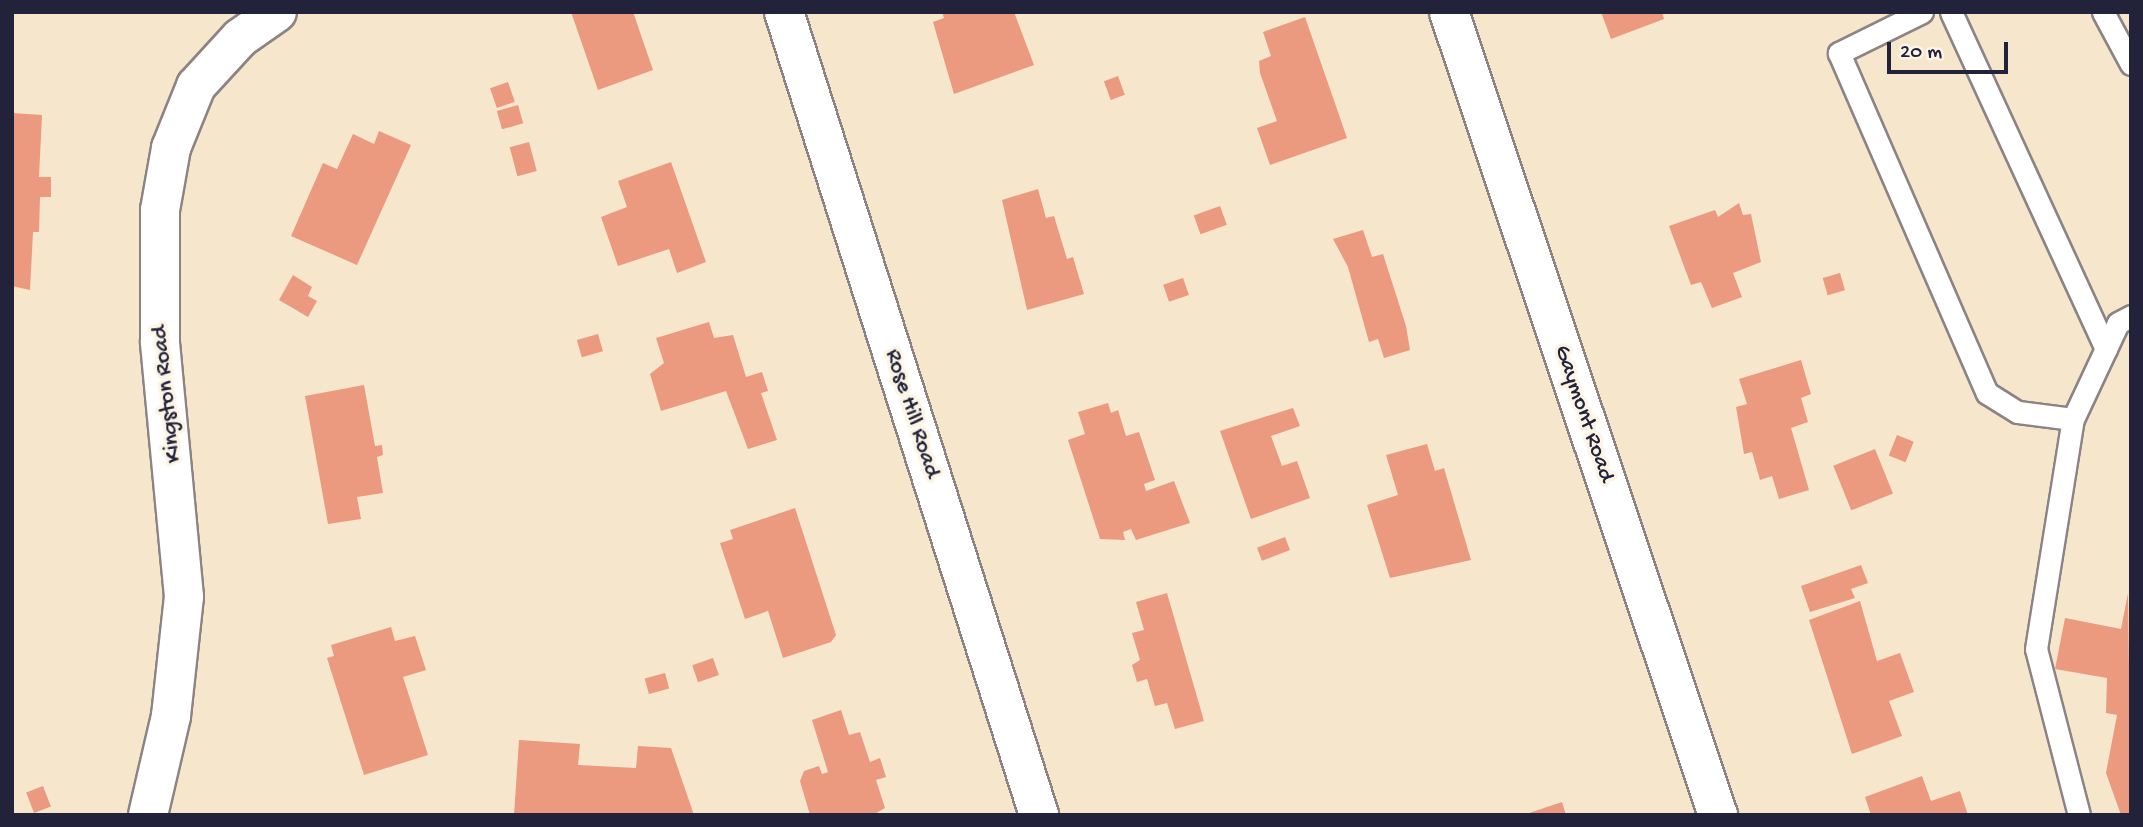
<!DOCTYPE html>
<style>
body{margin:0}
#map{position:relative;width:2143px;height:827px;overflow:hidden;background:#f5e6cc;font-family:"Gochi Hand",sans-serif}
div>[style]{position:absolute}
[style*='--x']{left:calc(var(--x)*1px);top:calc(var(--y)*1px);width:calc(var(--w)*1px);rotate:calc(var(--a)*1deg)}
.building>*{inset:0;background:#eb997f;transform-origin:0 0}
.roads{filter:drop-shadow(2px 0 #8c8484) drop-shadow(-2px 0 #8c8484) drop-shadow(0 2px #8c8484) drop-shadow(0 -2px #8c8484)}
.lane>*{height:21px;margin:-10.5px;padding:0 10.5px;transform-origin:10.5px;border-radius:10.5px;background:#fff}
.street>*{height:38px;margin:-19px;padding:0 19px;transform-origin:19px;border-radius:19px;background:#fff}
span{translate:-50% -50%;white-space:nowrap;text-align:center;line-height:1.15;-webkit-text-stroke:7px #fcf5e5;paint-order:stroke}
.street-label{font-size:23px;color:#22223b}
.frame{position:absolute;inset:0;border:14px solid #22223b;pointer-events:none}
.scale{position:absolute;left:1887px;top:42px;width:121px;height:32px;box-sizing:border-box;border:4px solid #22223b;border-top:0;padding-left:9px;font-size:21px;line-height:24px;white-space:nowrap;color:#22223b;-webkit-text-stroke:5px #fcf5e5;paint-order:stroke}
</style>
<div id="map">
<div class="building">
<i style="clip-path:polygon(571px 12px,633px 12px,653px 70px,598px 90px)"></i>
<i style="clip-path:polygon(942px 12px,1014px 12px,1034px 65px,954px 94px,933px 22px,944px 18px)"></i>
<i style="clip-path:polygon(1601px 12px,1662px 12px,1664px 19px,1611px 39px)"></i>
<i style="clip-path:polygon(1305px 17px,1347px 138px,1270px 165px,1257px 128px,1277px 121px,1260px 73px,1259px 61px,1271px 56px,1263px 32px)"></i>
<i style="left:1118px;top:76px;width:20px;height:15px;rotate:70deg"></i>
<i style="left:508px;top:82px;width:21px;height:19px;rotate:71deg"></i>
<i style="left:518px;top:105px;width:19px;height:22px;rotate:74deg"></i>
<i style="clip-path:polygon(12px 113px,42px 115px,39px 177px,51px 177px,51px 197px,40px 197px,39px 232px,33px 232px,30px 290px,12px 286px)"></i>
<i style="clip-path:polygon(379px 131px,411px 145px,357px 265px,291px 236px,323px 163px,337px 169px,353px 134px,374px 144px)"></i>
<i style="left:529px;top:142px;width:30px;height:20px;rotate:75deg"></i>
<i style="clip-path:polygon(671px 162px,706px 262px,677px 273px,669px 249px,618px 266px,601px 217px,627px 207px,618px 181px)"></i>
<i style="clip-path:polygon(1038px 189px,1046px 218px,1054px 216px,1067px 259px,1073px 257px,1084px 294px,1027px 310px,1002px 200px)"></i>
<i style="clip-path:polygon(1739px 203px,1743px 215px,1751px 214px,1761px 262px,1733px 273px,1742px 297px,1712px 308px,1701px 282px,1691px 285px,1669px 226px,1715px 210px,1718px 217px)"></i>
<i style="left:1220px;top:206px;width:20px;height:28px;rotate:70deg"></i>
<i style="clip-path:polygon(1363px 230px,1372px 257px,1383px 254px,1406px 326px,1410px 350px,1384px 358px,1378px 339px,1369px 342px,1348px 267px,1333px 239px)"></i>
<i style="left:1840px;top:273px;width:18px;height:18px;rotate:74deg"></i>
<i style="clip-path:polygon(293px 275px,312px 287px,308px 296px,317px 301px,308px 317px,279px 300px)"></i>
<i style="left:1183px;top:278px;width:18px;height:21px;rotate:71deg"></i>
<i style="clip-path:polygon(709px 322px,714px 338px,733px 335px,746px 377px,762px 372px,768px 391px,761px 393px,777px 440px,748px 449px,726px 391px,661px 411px,650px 374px,664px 363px,656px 338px)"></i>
<i style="left:598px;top:334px;width:18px;height:22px;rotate:74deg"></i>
<i style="clip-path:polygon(1801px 360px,1811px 394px,1801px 398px,1808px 422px,1791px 428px,1809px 490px,1779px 499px,1772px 476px,1760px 480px,1752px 452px,1744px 454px,1736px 407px,1747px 404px,1739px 379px)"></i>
<i style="clip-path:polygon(364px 385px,375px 446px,382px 445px,383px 455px,377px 457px,383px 493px,357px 497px,361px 519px,328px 524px,305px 396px)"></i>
<i style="clip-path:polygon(1108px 403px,1111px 413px,1118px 410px,1126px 436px,1139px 432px,1155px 480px,1144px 484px,1146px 491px,1174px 481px,1190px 523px,1136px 540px,1131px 529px,1123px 532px,1125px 540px,1100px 539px,1068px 440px,1085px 434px,1078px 412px)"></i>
<i style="clip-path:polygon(1293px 408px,1300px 426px,1271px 436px,1282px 466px,1297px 461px,1310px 498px,1251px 519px,1220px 431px)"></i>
<i style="left:1897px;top:435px;width:18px;height:22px;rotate:22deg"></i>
<i style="clip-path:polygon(1427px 444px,1435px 471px,1444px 468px,1471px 560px,1390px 578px,1367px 505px,1398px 495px,1386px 455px)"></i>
<i style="left:1875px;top:449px;width:48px;height:45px;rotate:68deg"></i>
<i style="clip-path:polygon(795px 508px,836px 635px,831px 642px,783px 658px,768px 611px,745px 619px,720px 543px,733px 539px,730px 530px)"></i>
<i style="left:1285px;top:537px;width:14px;height:30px;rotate:69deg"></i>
<i style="clip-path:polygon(1861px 565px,1868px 583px,1851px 589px,1855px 598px,1810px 612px,1801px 586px)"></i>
<i style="clip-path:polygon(1167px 593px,1204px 721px,1175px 729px,1167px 703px,1155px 706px,1147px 679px,1137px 682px,1132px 665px,1140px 660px,1132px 633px,1144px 630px,1136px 602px)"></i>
<i style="clip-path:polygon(2128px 593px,2131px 815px,2121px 815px,2106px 773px,2117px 715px,2106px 713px,2107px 678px,2055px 669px,2065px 618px,2121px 629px)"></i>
<i style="clip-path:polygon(1860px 601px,1877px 661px,1900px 653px,1914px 692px,1889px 701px,1902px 736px,1852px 754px,1809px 620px)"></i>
<i style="clip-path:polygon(391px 627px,395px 641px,415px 636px,426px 670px,403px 677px,428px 755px,364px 775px,327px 658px,334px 656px,331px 645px)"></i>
<i style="left:713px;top:658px;width:18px;height:22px;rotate:71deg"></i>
<i style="left:665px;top:673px;width:16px;height:21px;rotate:75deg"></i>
<i style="clip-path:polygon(841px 710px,849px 735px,860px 732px,870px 762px,880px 758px,886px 777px,876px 780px,885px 808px,873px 815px,810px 815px,800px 781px,804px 771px,819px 766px,822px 774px,828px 772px,812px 720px)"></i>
<i style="clip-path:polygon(519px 740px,580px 744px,578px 765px,636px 768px,638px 746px,671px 748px,694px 815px,514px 815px)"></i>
<i style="clip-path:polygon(1922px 776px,1931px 801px,1960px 791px,1968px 815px,1871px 815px,1865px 797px)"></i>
<i style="left:43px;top:786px;width:22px;height:18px;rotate:69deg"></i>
<i style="clip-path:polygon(1562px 802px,1566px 815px,1526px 815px,1526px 814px)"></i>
</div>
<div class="roads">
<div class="lane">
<i style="--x:1922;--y:12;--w:93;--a:153.7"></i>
<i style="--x:1839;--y:53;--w:371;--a:66.5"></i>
<i style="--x:1987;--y:393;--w:36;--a:32"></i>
<i style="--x:2018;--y:412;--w:55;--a:7.3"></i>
<i style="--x:1951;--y:12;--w:371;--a:65.3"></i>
<i style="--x:2103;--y:12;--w:59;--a:61.7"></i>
<i style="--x:2079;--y:815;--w:171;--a:-104.5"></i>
<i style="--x:2036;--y:649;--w:233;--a:-80.9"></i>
<i style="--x:2073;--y:419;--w:106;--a:-64.9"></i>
<i style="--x:2118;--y:323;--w:15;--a:-28"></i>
</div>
<div class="street">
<i style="--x:784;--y:12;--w:843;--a:72.38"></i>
<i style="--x:1449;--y:12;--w:847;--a:71.48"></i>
<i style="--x:148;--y:815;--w:102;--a:-76.9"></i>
<i style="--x:171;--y:716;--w:120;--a:-83.8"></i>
<i style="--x:184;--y:597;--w:257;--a:-95.4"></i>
<i style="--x:160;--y:341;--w:131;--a:-90"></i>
<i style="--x:160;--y:210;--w:63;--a:-79.9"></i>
<i style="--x:171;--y:148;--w:67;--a:-68"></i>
<i style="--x:196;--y:86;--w:65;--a:-47.5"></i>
<i style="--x:240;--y:38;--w:45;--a:-35.1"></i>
</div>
</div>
<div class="street-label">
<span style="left:168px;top:394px;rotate:-96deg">Kingston Road</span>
<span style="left:911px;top:414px;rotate:72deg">Rose Hill Road</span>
<span style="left:1583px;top:414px;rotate:71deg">Gaymont Road</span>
</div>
<div class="frame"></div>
<div class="scale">20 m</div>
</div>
